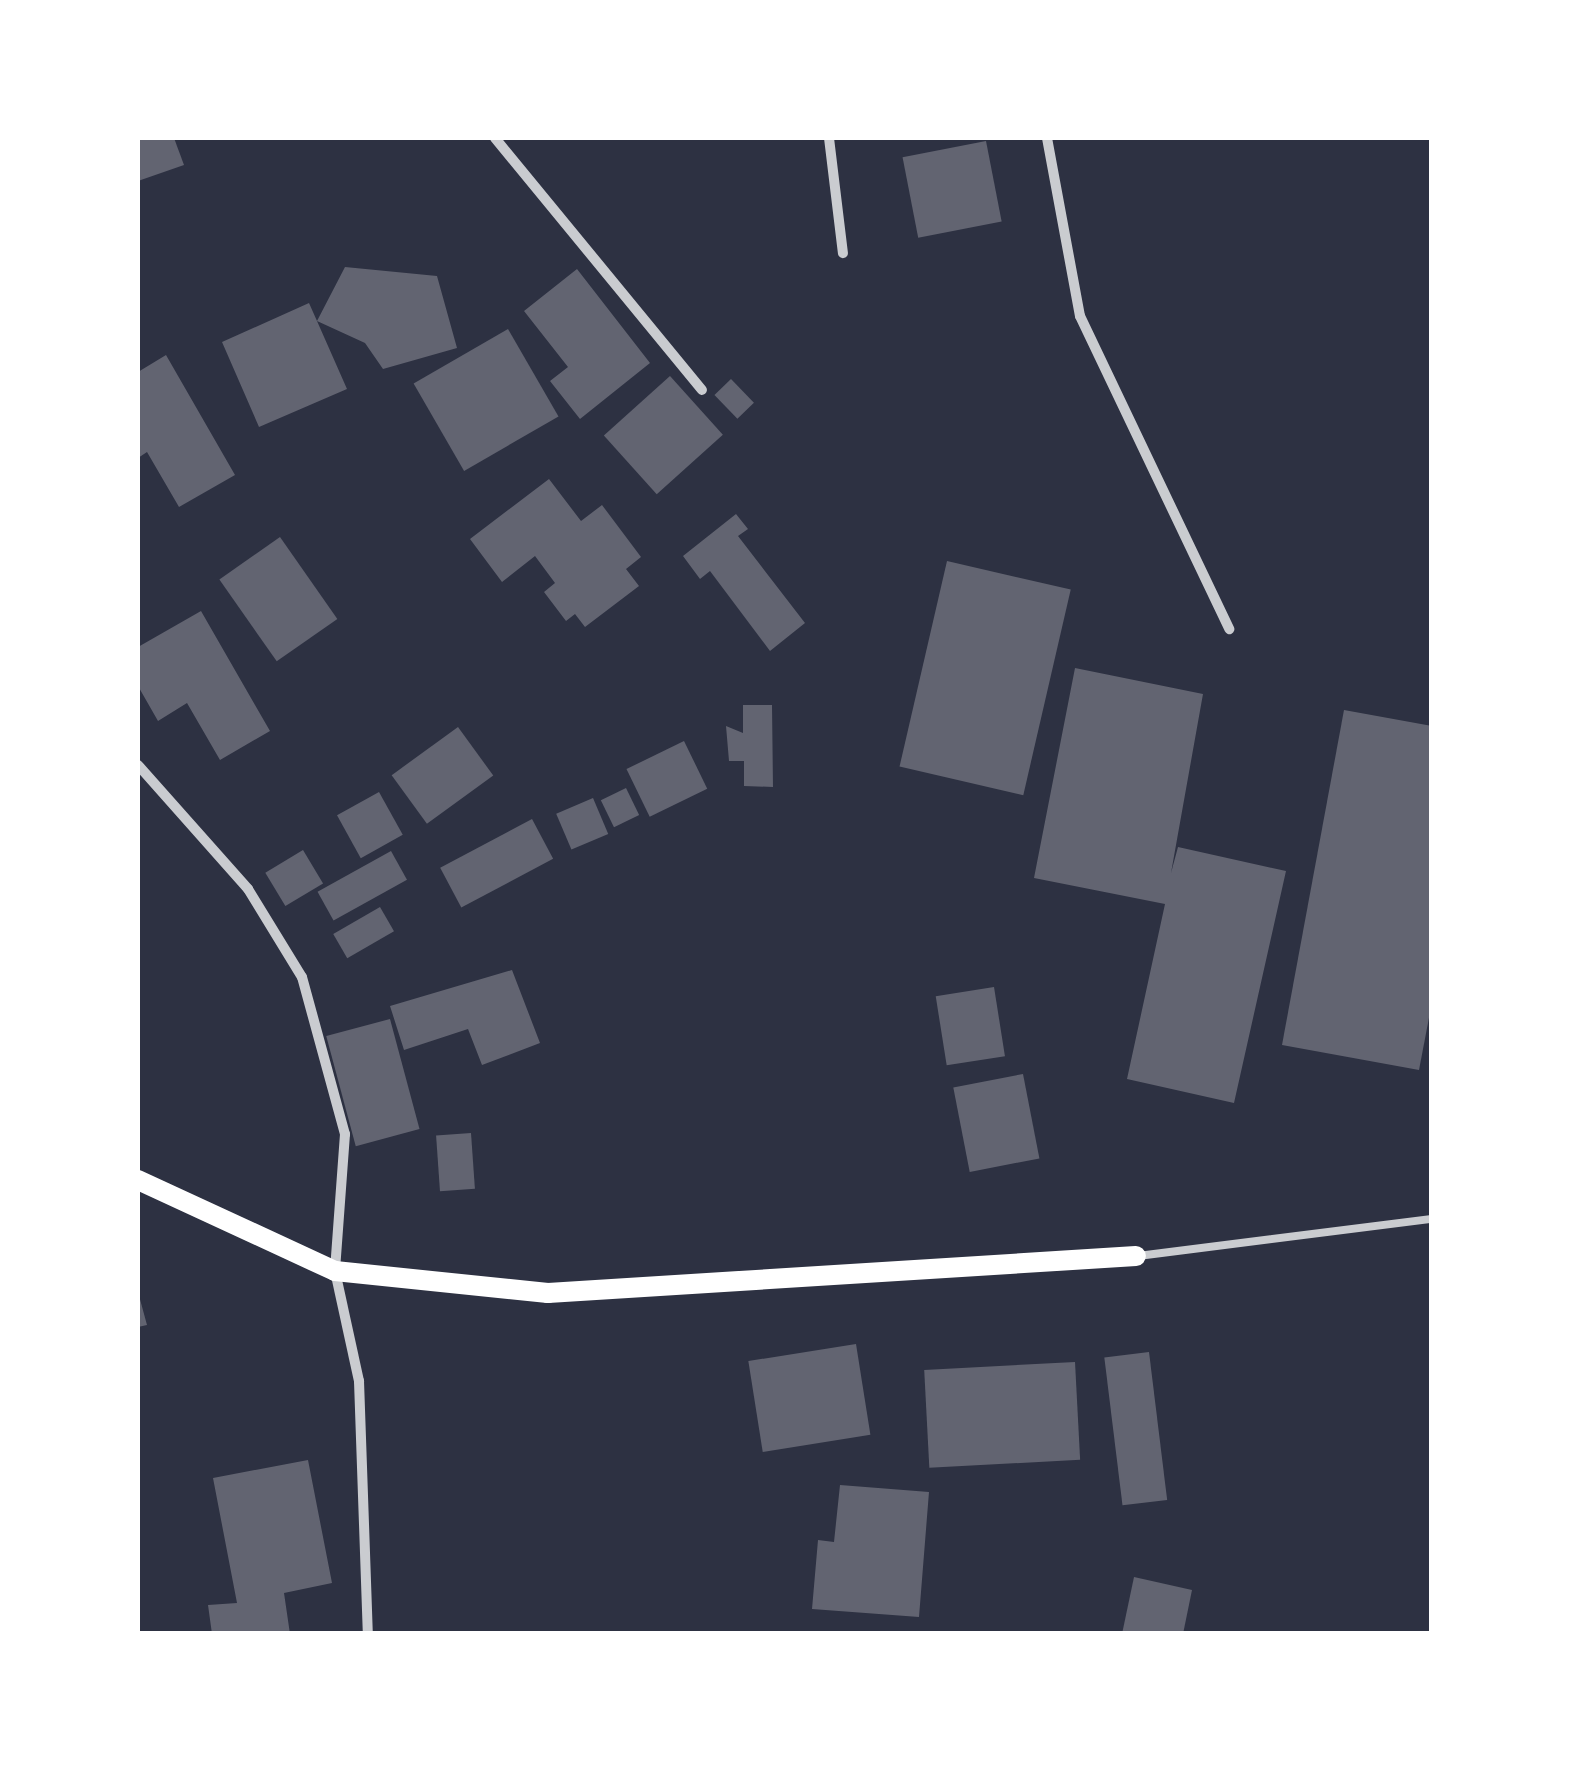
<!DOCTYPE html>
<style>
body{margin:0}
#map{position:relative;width:1569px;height:1771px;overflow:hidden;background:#2d3142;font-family:"Alegreya Sans",sans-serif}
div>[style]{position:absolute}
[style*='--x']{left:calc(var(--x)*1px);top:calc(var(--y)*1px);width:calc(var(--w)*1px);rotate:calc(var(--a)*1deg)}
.building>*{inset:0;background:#626471;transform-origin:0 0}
.service>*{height:8px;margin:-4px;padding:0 4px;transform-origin:4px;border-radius:4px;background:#caccd0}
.minor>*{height:10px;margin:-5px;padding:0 5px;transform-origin:5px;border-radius:5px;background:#caccd0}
.secondary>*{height:20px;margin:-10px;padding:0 10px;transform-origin:10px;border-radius:10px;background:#fff}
span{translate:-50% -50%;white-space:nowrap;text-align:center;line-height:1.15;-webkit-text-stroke:8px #fff;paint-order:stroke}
.frame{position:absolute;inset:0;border:140px solid #fff;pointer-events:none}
</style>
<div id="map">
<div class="building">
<i style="clip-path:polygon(138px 138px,174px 138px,184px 165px,138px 181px)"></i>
<i style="left:986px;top:141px;width:82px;height:85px;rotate:79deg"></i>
<i style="clip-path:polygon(345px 267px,437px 276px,457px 348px,383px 369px,365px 343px,317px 321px,347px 389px,259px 427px,222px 342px,309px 303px,317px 321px)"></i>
<i style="clip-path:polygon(577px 269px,650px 363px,580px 419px,550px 381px,568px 367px,524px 311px)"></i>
<i style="left:508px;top:329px;width:101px;height:109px;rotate:60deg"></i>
<i style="clip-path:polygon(166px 355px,235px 475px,179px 507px,147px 452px,138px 458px,138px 372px)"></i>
<i style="left:670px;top:376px;width:79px;height:89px;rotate:48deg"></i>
<i style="left:731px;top:379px;width:33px;height:23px;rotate:46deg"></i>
<i style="clip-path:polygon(549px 479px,581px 521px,602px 505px,641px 557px,626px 569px,639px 586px,585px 627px,575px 614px,566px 621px,544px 592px,555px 583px,535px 556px,502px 582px,470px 539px)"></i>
<i style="clip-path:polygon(736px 514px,748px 529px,738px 536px,805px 623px,770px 651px,710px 571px,700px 579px,683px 556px)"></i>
<i style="left:280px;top:537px;width:100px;height:74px;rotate:55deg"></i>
<i style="left:947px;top:561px;width:127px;height:211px;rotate:13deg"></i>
<i style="clip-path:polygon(201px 611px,270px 731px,220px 760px,187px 703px,158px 721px,138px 686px,138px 647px)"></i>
<i style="clip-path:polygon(1075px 668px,1203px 694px,1171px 873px,1178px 847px,1286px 871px,1234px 1103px,1127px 1079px,1165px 904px,1034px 878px)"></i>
<i style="clip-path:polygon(743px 705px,772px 705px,773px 787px,744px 786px,744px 761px,729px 761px,726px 726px,743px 733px)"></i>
<i style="clip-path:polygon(1344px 710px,1432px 726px,1432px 1002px,1419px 1070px,1282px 1045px)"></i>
<i style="left:458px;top:727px;width:60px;height:82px;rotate:54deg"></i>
<i style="left:684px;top:741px;width:53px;height:64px;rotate:64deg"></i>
<i style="left:626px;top:788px;width:30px;height:28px;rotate:64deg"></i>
<i style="left:379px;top:792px;width:49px;height:48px;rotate:61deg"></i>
<i style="left:593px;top:798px;width:39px;height:40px;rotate:67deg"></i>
<i style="left:532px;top:819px;width:45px;height:104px;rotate:62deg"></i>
<i style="left:303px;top:850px;width:39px;height:44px;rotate:59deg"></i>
<i style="left:391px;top:851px;width:33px;height:84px;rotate:61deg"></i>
<i style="left:380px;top:907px;width:28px;height:54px;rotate:60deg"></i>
<i style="clip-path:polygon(512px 970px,540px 1043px,482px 1065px,468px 1029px,404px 1050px,390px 1006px)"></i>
<i style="left:994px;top:987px;width:70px;height:59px;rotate:81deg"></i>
<i style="left:390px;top:1019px;width:114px;height:66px;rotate:75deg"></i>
<i style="left:1023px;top:1074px;width:86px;height:71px;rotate:79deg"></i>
<i style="left:471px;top:1133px;width:56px;height:35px;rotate:86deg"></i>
<i style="clip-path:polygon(138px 1292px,147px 1325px,138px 1327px)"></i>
<i style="left:856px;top:1344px;width:92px;height:109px;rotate:81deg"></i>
<i style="left:1149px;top:1352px;width:149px;height:45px;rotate:83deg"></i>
<i style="left:1075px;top:1362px;width:98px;height:151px;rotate:87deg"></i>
<i style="clip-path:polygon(308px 1460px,332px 1583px,284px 1593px,290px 1634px,212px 1634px,208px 1605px,237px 1603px,213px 1478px)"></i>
<i style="clip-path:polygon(840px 1485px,929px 1492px,919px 1617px,812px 1609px,818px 1540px,834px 1542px)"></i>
<i style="clip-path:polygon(1134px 1577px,1192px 1590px,1183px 1634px,1122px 1634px)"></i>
</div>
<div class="service">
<i style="--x:1138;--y:1256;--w:296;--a:-7.2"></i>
</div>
<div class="minor">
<i style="--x:495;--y:138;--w:326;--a:50.6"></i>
<i style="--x:829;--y:138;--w:116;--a:83.1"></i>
<i style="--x:1047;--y:138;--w:181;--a:79.5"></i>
<i style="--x:1080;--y:316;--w:347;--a:64.5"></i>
<i style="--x:138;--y:765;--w:166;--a:48.4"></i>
<i style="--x:248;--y:889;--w:103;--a:58.5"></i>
<i style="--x:302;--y:977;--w:163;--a:74.7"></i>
<i style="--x:345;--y:1134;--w:137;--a:94.2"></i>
<i style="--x:335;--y:1271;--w:113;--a:77.7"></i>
<i style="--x:359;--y:1381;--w:253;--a:88"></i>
</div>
<div class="secondary">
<i style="--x:138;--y:1180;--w:217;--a:24.8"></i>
<i style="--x:335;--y:1271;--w:214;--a:5.9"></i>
<i style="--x:548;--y:1293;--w:589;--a:-3.6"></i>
</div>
<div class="frame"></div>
</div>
